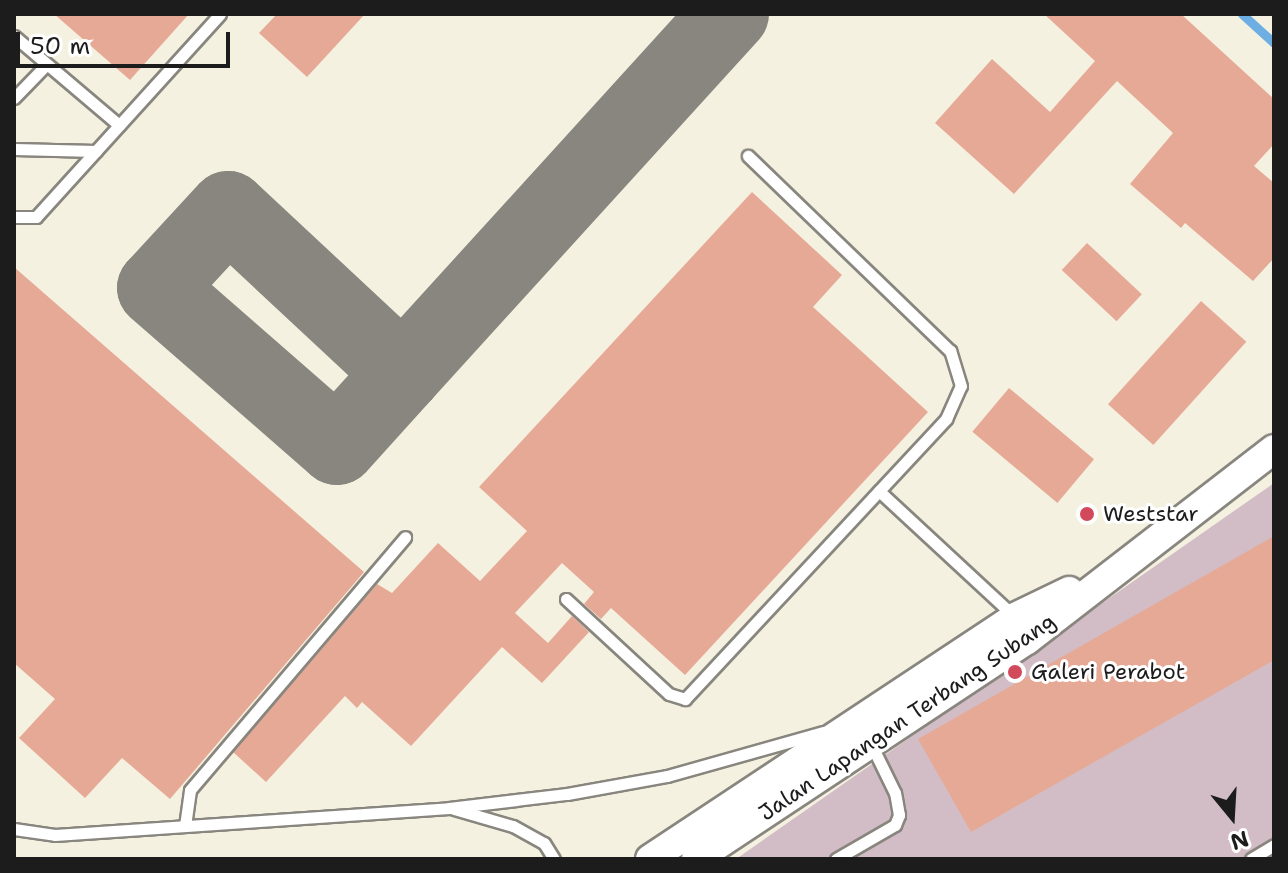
<!DOCTYPE html>
<style>
body{margin:0}
#map{position:relative;width:1288px;height:873px;overflow:hidden;background:#f5f1e1;font-family:"Shantell Sans",sans-serif}
div>[style]{position:absolute}
[style*='--x']{left:calc(var(--x)*1px);top:calc(var(--y)*1px);width:calc(var(--w)*1px);rotate:calc(var(--a)*1deg)}
.industrial>*{inset:0;background:#d2bdc6}
.stream>*{height:9px;margin:-4.5px;padding:0 4.5px;transform-origin:4.5px;border-radius:4.5px;background:#6dafe2}
.taxiway>*{height:78px;margin:-39px;padding:0 39px;transform-origin:39px;border-radius:39px;background:#88867e}
.building>*{inset:0;background:#e6a995;transform-origin:0 0}
.roads{filter:drop-shadow(2px 0 #88867e) drop-shadow(-2px 0 #88867e) drop-shadow(0 2px #88867e) drop-shadow(0 -2px #88867e)}
.service>*{height:11px;margin:-5.5px;padding:0 5.5px;transform-origin:5.5px;border-radius:5.5px;background:#fff}
.tertiary>*{height:28px;margin:-14px;padding:0 14px;transform-origin:14px;border-radius:14px;background:#fff}
.dots>*{width:22px;height:22px;translate:-50% -50%;box-sizing:border-box;border:4px solid #fff;border-radius:50%}
span{translate:-50% -50%;white-space:nowrap;text-align:center;line-height:1.15;-webkit-text-stroke:6px #fff;paint-order:stroke}
.poi-label{font-size:22px;color:#1c1c1c}
.left{translate:0 -50%;text-align:left}
.street-label{font-size:22px;color:#1c1c1c}
.frame{position:absolute;inset:0;border:16px solid #1c1c1c;pointer-events:none}
.north{position:absolute;left:1192px;top:777px;width:80px;height:80px;-webkit-text-stroke:6px #fff;paint-order:stroke;rotate:162deg;font-size:22px;font-weight:700;line-height:32px;text-align:center;color:#1c1c1c}
.north::after{content:'';display:block;margin:auto;width:28px;height:36px;background:#1c1c1c;clip-path:polygon(50% 0,100% 100%,50% 72%,0 100%)}
.scale{position:absolute;left:16px;top:32px;width:214px;height:36px;box-sizing:border-box;border:4px solid #1c1c1c;border-top:0;padding-left:10px;font-size:24px;line-height:28px;white-space:nowrap;color:#1c1c1c;-webkit-text-stroke:6px #fff;paint-order:stroke}
</style>
<div id="map">
<div class="industrial">
<i style="clip-path:polygon(1274px 483px,1274px 859px,736px 859px)"></i>
</div>
<div class="stream">
<i style="--x:1242;--y:14;--w:43;--a:42.2"></i>
</div>
<div class="taxiway">
<i style="--x:403;--y:373;--w:239;--a:-137"></i>
<i style="--x:228;--y:210;--w:106;--a:132.7"></i>
<i style="--x:156;--y:288;--w:240;--a:41.1"></i>
<i style="--x:337;--y:446;--w:98;--a:-47.9"></i>
<i style="--x:403;--y:373;--w:486;--a:-47.7"></i>
</div>
<div class="building">
<i style="clip-path:polygon(54px 14px,189px 14px,130px 80px)"></i>
<i style="clip-path:polygon(277px 14px,365px 14px,307px 77px,259px 33px)"></i>
<i style="clip-path:polygon(1044px 14px,1181px 14px,1274px 99px,1274px 144px,1254px 166px,1274px 183px,1274px 258px,1253px 281px,1185px 223px,1181px 228px,1130px 184px,1173px 133px,1117px 81px,1014px 194px,935px 123px,992px 59px,1050px 112px,1095px 61px)"></i>
<i style="clip-path:polygon(752px 192px,842px 275px,813px 307px,928px 412px,685px 675px,611px 608px,601px 619px,584px 604px,594px 592px,562px 563px,515px 613px,548px 643px,572px 616px,589px 632px,542px 683px,502px 647px,411px 746px,362px 702px,357px 708px,345px 696px,266px 782px,233px 752px,377px 584px,392px 593px,438px 543px,480px 581px,527px 531px,479px 487px)"></i>
<i style="left:1087px;top:243px;width:75px;height:37px;rotate:43deg"></i>
<i style="clip-path:polygon(14px 267px,364px 572px,170px 799px,122px 758px,85px 798px,19px 738px,55px 699px,14px 663px)"></i>
<i style="left:1201px;top:301px;width:61px;height:139px;rotate:42deg"></i>
<i style="left:1009px;top:388px;width:111px;height:57px;rotate:40deg"></i>
<i style="clip-path:polygon(1274px 536px,1274px 660px,971px 832px,918px 739px)"></i>
</div>
<div class="roads">
<div class="service">
<i style="--x:14;--y:36;--w:138;--a:40.3"></i>
<i style="--x:14;--y:98;--w:47;--a:-45.9"></i>
<i style="--x:14;--y:149;--w:82;--a:1.4"></i>
<i style="--x:14;--y:217;--w:22;--a:0"></i>
<i style="--x:36;--y:217;--w:274;--a:-47.8"></i>
<i style="--x:879;--y:491;--w:185;--a:42.8"></i>
<i style="--x:566;--y:599;--w:140;--a:42.7"></i>
<i style="--x:669;--y:694;--w:17;--a:17"></i>
<i style="--x:685;--y:699;--w:383;--a:-47"></i>
<i style="--x:946;--y:419;--w:36;--a:-66"></i>
<i style="--x:961;--y:386;--w:37;--a:-107"></i>
<i style="--x:950;--y:351;--w:281;--a:-136"></i>
<i style="--x:454;--y:809;--w:61;--a:16.1"></i>
<i style="--x:513;--y:826;--w:35;--a:29"></i>
<i style="--x:544;--y:843;--w:19;--a:58"></i>
<i style="--x:185;--y:826;--w:36;--a:-82"></i>
<i style="--x:190;--y:790;--w:332;--a:-49.6"></i>
<i style="--x:14;--y:829;--w:41;--a:8.3"></i>
<i style="--x:55;--y:835;--w:395;--a:-3.9"></i>
<i style="--x:449;--y:808;--w:119;--a:-6.8"></i>
<i style="--x:567;--y:794;--w:102;--a:-10.2"></i>
<i style="--x:667;--y:776;--w:163;--a:-15.7"></i>
<i style="--x:836;--y:859;--w:68;--a:-30"></i>
<i style="--x:895;--y:825;--w:11;--a:-68"></i>
<i style="--x:899;--y:815;--w:22;--a:-100"></i>
<i style="--x:895;--y:793;--w:55;--a:-116.1"></i>
<i style="--x:1251;--y:859;--w:27;--a:-31"></i>
</div>
<div class="tertiary">
<i style="--x:650;--y:859;--w:438;--a:-33.5"></i>
<i style="--x:1015;--y:617;--w:60;--a:-25.7"></i>
<i style="--x:696;--y:859;--w:397;--a:-33.5"></i>
<i style="--x:1027;--y:640;--w:312;--a:-37.7"></i>
</div>
</div>
<div class="dots">
<i style="left:1087px;top:514px;background:#d1495b"></i>
<i style="left:1015px;top:672px;background:#d1495b"></i>
</div>
<div class="poi-label">
<span class="left" style="left:1103px;top:514px">Weststar</span>
<span class="left" style="left:1031px;top:672px">Galeri Perabot</span>
</div>
<div class="street-label">
<span style="left:907px;top:717px;rotate:-34deg">Jalan Lapangan Terbang Subang</span>
</div>
<div class="frame"></div>
<div class="north">N</div>
<div class="scale">50 m</div>
</div>
